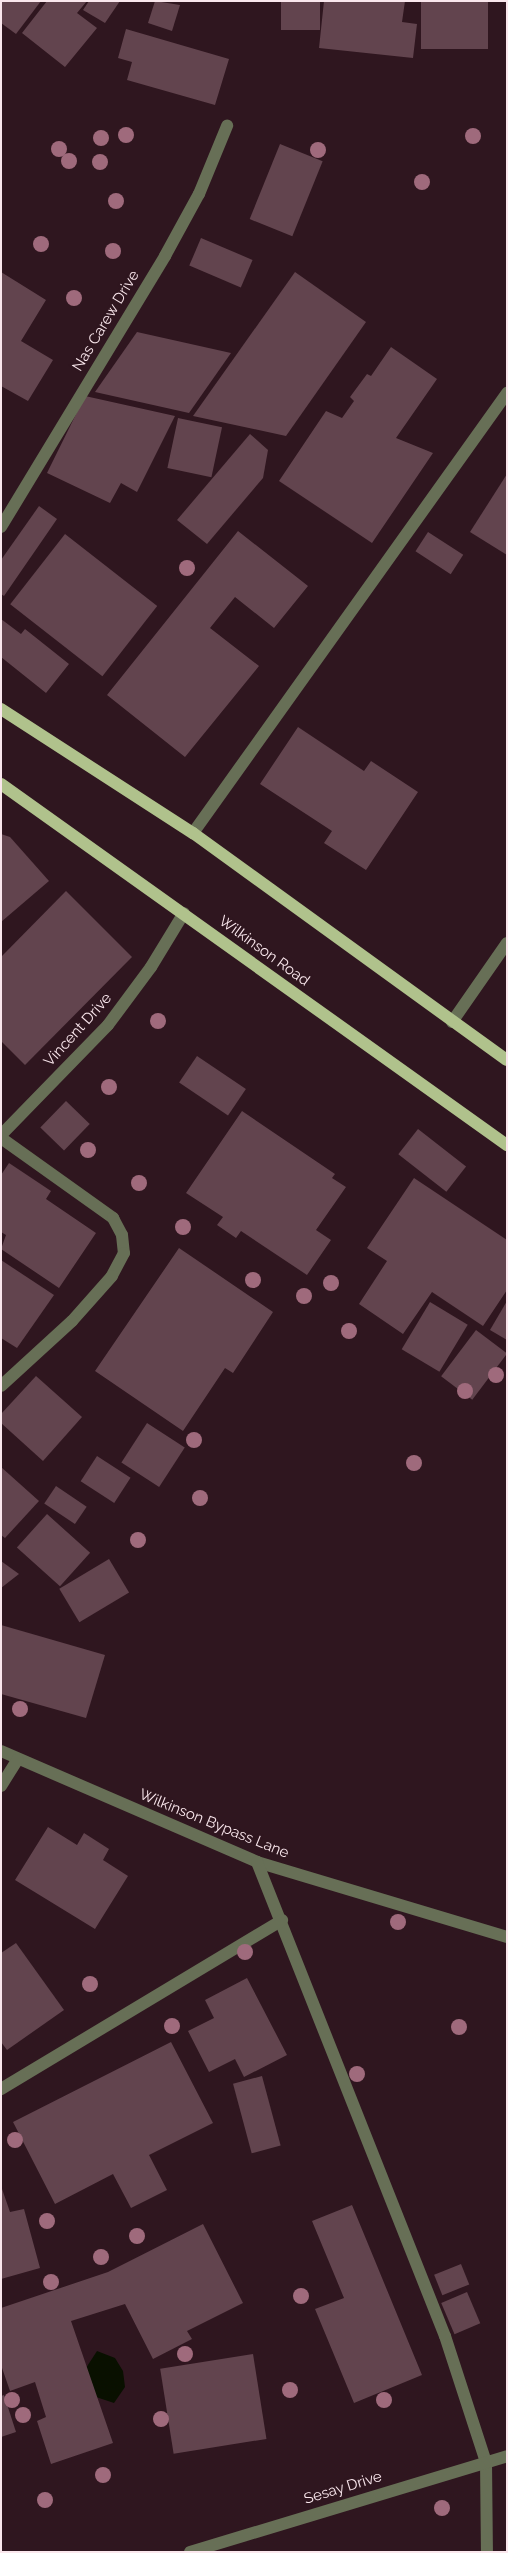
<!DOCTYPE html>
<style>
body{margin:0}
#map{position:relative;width:508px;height:2553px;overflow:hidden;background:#2f161f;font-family:Raleway,sans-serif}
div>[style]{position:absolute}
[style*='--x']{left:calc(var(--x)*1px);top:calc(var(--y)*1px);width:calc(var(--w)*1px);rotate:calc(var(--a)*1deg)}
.water>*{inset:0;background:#091000}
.building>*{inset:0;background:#62444e;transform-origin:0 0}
.minor>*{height:12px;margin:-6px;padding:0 6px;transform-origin:6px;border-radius:6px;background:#676f56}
.major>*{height:12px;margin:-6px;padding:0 6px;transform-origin:6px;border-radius:6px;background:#b0c28c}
.trees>*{width:16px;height:16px;margin:-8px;border-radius:50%;background:#9f6a7c}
span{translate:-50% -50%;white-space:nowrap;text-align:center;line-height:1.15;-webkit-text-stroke:4px #2f161f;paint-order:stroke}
.street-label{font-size:15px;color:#fae7ed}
.frame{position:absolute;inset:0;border:2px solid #fae7ed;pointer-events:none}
</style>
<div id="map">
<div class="water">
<i style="clip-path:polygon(97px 2351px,115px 2358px,123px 2371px,125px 2387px,114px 2403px,96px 2397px,86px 2368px)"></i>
</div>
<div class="building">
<i style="clip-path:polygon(1px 1px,41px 1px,16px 34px,1px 23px)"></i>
<i style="clip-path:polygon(47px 1px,87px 1px,77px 13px,97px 28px,65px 67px,22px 33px)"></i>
<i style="clip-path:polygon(89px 1px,120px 1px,105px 23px,83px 10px)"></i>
<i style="clip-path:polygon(155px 1px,180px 5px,172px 31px,148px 23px)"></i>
<i style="left:281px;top:1px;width:39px;height:29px"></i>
<i style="clip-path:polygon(324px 1px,405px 1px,402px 22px,417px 24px,413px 58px,319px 48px)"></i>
<i style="left:421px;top:1px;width:67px;height:48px"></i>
<i style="clip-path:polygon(126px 29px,229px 59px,215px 105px,127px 80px,132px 62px,118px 58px)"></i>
<i style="left:280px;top:144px;width:46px;height:81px;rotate:22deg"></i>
<i style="left:201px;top:238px;width:56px;height:30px;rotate:23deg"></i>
<i style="clip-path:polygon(1px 272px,46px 300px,21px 341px,53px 360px,28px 401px,1px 386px)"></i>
<i style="clip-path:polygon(295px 272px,366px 322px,286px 436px,193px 416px)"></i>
<i style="clip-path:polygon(137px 332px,231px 353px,189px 413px,95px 392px)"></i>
<i style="clip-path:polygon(391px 347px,437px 379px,396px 438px,433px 453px,372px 543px,279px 481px,326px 411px,342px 418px,354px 401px,350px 397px,367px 374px,371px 376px)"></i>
<i style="clip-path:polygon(85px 396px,175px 416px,137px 492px,121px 483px,110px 503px,47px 473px)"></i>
<i style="left:178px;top:418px;width:45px;height:51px;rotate:12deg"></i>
<i style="clip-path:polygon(250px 434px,268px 450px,263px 478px,207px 544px,177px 520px)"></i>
<i style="clip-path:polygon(507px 474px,507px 555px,470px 532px)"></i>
<i style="clip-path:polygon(39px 506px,57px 519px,4px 596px,1px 594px,1px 560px)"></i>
<i style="clip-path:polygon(238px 531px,308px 586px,274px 628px,235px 597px,210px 628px,259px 666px,185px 757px,107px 695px)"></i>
<i style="left:428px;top:532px;width:42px;height:23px;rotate:33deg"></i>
<i style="left:65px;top:534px;width:117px;height:89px;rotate:38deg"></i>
<i style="clip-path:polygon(1px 619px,21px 634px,25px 629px,69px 664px,46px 693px,1px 657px)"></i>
<i style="clip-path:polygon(298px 727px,364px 771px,371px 761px,418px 792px,366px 870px,324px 843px,332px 831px,260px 784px)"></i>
<i style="clip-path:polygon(1px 834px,10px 837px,49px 881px,1px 922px)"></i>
<i style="clip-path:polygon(66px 891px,132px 957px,25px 1065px,1px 1041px,1px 957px)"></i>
<i style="left:197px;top:1056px;width:59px;height:32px;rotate:34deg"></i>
<i style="left:66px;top:1101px;width:33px;height:37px;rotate:44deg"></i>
<i style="clip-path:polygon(242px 1111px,335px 1174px,332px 1178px,346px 1187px,316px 1230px,331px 1240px,307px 1275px,241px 1231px,236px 1238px,217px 1225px,223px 1217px,186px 1193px)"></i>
<i style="left:418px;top:1129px;width:61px;height:32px;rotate:38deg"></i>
<i style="clip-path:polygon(9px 1163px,51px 1191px,46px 1199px,96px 1233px,59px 1288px,1px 1249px,6px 1235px,1px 1232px,1px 1175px)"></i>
<i style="clip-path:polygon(414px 1178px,507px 1240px,507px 1290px,483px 1326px,432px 1292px,403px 1334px,359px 1304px,387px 1261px,367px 1248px)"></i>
<i style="clip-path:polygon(179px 1248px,273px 1312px,233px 1373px,225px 1368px,183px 1431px,95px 1371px)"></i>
<i style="clip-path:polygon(1px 1260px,54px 1295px,17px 1348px,1px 1338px)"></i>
<i style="clip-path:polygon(507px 1301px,507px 1340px,490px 1330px)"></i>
<i style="left:430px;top:1302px;width:44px;height:55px;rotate:31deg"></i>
<i style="left:476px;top:1330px;width:39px;height:58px;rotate:37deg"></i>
<i style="clip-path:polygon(36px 1376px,82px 1417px,43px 1461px,1px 1423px,1px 1414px)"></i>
<i style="left:147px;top:1423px;width:45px;height:47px;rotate:33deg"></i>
<i style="left:97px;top:1456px;width:40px;height:30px;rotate:33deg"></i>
<i style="clip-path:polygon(1px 1467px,39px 1501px,5px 1538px,1px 1535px)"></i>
<i style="left:56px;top:1486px;width:37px;height:21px;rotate:34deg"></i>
<i style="left:47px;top:1514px;width:58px;height:45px;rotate:42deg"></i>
<i style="left:109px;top:1559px;width:39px;height:58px;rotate:59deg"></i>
<i style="clip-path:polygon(1px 1561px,19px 1574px,1px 1588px)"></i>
<i style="clip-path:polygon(1px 1625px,105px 1655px,86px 1718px,1px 1694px)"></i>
<i style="clip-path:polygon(48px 1827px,77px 1845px,84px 1833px,109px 1849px,103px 1860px,128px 1876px,95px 1929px,15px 1880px)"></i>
<i style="clip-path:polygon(16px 1943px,64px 2010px,7px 2050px,1px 2042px,1px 1953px)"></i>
<i style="clip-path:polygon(247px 1978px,287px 2055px,244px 2077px,235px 2059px,209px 2072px,188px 2031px,214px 2018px,205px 2000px)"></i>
<i style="clip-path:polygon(171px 2042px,213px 2123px,149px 2155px,167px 2190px,131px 2208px,113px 2174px,55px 2204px,13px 2122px)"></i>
<i style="left:262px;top:2076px;width:72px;height:30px;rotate:75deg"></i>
<i style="clip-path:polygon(1px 2186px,10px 2212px,24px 2209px,40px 2268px,1px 2279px)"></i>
<i style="clip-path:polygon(352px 2205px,422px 2375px,354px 2403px,315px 2309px,344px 2298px,312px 2221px)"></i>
<i style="clip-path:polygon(203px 2224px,243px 2303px,187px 2331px,192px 2339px,153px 2359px,125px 2304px,71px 2321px,113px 2443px,51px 2464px,37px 2421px,46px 2417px,35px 2382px,10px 2391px,1px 2365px,1px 2308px,108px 2272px)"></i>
<i style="left:461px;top:2264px;width:22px;height:29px;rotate:68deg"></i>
<i style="left:467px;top:2292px;width:34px;height:28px;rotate:67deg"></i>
<i style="left:253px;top:2354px;width:86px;height:94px;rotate:81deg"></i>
<i style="clip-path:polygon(4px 2395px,16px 2432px,1px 2437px,1px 2396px)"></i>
</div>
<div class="minor">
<i style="--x:1;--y:527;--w:317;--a:-58.8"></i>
<i style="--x:165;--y:256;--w:71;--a:-61.3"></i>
<i style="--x:199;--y:194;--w:74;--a:-67.6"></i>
<i style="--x:193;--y:833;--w:541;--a:-54.49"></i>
<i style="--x:452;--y:1022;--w:96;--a:-55.2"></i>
<i style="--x:1;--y:1135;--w:153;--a:-45.8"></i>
<i style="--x:108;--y:1025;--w:72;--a:-53.4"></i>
<i style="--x:151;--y:967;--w:63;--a:-58.6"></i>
<i style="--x:1;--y:1138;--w:138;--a:35.5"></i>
<i style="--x:113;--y:1218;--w:19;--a:62"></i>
<i style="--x:122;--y:1235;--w:18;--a:84"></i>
<i style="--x:124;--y:1253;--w:26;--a:118"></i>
<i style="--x:112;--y:1276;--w:60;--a:131.6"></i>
<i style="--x:72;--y:1321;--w:96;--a:137.5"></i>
<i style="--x:1;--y:1751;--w:279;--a:23.4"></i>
<i style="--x:257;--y:1862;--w:261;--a:16.7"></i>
<i style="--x:1;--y:1786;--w:31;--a:-58"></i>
<i style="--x:257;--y:1862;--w:510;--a:68.37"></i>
<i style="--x:445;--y:2336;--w:133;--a:72"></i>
<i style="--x:486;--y:2462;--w:90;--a:89.4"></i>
<i style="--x:1;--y:2089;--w:328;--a:-31"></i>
<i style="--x:190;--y:2552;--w:331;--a:-16.8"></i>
</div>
<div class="major">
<i style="--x:1;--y:709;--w:229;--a:32.9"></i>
<i style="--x:193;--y:833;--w:387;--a:35.9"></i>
<i style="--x:1;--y:784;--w:622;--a:35.51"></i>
</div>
<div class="trees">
<i style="left:126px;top:135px"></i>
<i style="left:473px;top:136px"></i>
<i style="left:101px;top:138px"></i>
<i style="left:59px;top:149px"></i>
<i style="left:318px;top:150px"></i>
<i style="left:69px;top:161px"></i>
<i style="left:100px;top:162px"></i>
<i style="left:422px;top:182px"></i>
<i style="left:116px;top:201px"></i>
<i style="left:41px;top:244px"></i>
<i style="left:113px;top:251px"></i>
<i style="left:74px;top:298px"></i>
<i style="left:187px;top:568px"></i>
<i style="left:158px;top:1021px"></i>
<i style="left:109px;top:1087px"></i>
<i style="left:88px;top:1150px"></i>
<i style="left:139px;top:1183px"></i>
<i style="left:183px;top:1227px"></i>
<i style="left:253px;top:1280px"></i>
<i style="left:331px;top:1283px"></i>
<i style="left:304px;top:1296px"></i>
<i style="left:349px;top:1331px"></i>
<i style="left:496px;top:1375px"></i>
<i style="left:465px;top:1391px"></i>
<i style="left:194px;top:1440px"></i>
<i style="left:414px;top:1463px"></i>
<i style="left:200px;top:1498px"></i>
<i style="left:138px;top:1540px"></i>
<i style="left:20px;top:1709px"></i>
<i style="left:398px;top:1922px"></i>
<i style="left:245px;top:1952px"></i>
<i style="left:90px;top:1984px"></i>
<i style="left:172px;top:2026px"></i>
<i style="left:459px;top:2027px"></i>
<i style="left:357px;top:2074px"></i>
<i style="left:15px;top:2140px"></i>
<i style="left:47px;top:2221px"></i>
<i style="left:137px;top:2236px"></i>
<i style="left:101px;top:2257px"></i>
<i style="left:51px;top:2282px"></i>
<i style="left:301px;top:2296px"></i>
<i style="left:185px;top:2354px"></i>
<i style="left:290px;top:2390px"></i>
<i style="left:12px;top:2400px"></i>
<i style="left:384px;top:2400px"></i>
<i style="left:23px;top:2415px"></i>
<i style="left:161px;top:2419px"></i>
<i style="left:103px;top:2475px"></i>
<i style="left:45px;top:2500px"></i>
<i style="left:442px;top:2508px"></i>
</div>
<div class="street-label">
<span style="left:106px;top:321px;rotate:-59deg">Nas Carew Drive</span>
<span style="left:264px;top:951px;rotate:36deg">Wilkinson Road</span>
<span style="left:78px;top:1030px;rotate:-48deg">Vincent Drive</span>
<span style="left:214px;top:1824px;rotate:22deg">Wilkinson Bypass Lane</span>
<span style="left:343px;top:2488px;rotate:-17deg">Sesay Drive</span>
</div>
<div class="frame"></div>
</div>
